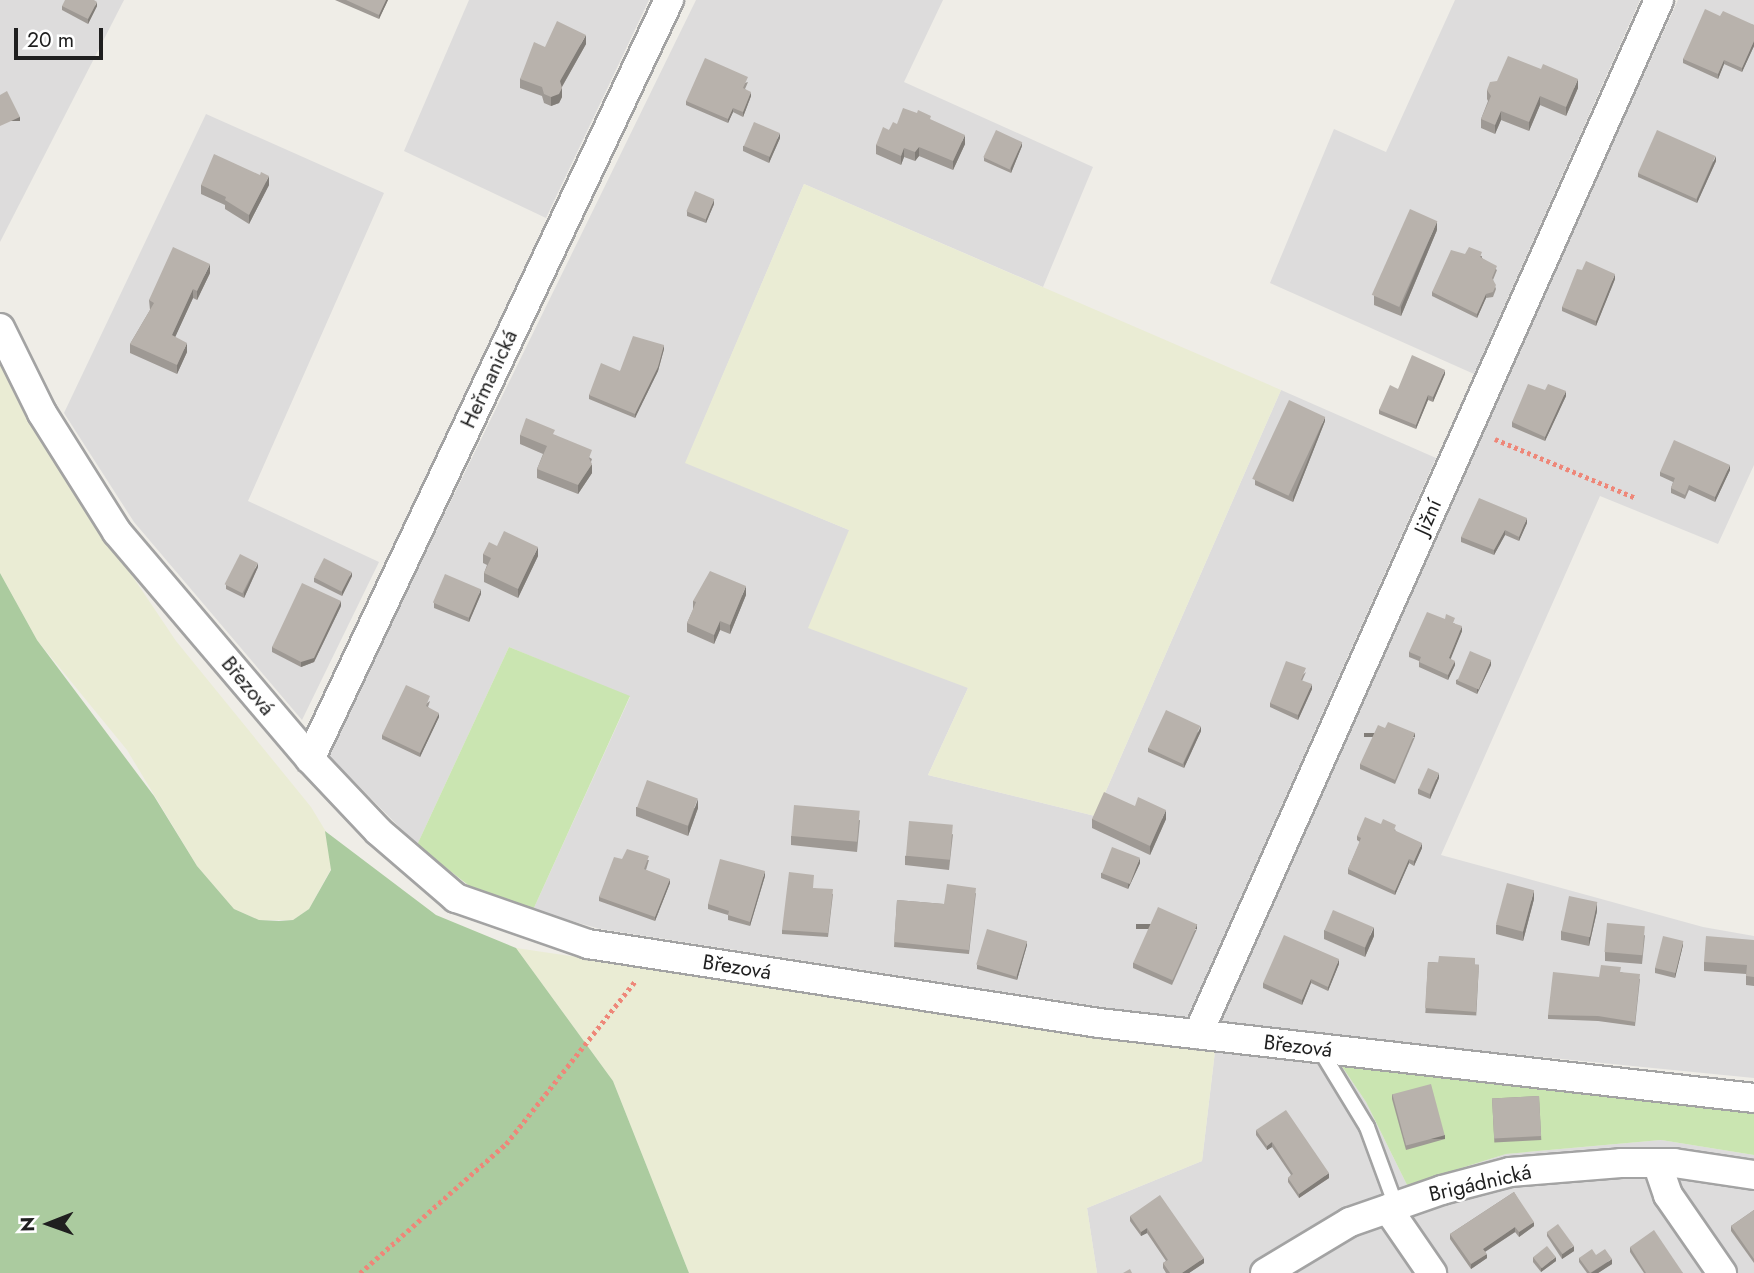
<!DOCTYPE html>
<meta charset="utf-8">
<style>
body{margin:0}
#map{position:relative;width:1754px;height:1273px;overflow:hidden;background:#efede7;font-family:Jost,sans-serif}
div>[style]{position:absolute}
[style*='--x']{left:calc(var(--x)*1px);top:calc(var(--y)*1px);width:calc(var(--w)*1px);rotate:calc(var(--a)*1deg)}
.residential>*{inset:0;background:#dddcdc}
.farmland>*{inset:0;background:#eaecd4}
.grass>*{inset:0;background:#cae5b1}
.forest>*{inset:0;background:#abcb9f}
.path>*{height:4.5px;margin-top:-2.25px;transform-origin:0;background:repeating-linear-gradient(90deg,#ee8779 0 3.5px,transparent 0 7px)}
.roads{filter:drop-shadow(2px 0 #a3a3a3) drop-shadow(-2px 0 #a3a3a3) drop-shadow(0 2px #a3a3a3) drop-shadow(0 -2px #a3a3a3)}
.lane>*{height:14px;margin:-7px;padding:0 7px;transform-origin:7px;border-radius:7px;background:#fff}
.street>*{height:28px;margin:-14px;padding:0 14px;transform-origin:14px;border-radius:14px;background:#fff}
.wall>*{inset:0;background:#9e9994;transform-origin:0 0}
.shaded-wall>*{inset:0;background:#817d78;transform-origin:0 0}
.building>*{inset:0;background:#b8b2ac;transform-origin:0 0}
span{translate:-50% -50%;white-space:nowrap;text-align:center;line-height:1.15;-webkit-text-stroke:5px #fff;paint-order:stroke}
.street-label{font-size:21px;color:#1f1f1f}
.north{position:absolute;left:14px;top:1189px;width:70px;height:70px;-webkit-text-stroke:5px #fff;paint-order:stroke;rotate:269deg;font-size:19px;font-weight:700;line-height:28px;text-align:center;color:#1f1f1f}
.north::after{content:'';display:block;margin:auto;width:24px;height:32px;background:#1f1f1f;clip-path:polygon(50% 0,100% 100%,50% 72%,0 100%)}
.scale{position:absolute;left:14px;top:28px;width:89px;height:32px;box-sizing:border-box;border:4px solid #1f1f1f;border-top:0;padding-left:9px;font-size:21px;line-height:24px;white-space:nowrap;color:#1f1f1f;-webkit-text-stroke:5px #fff;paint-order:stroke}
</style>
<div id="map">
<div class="residential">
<i style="clip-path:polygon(0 0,124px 0,0 242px)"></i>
<i style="clip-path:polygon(469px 0,649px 0,546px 218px,404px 151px)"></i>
<i style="clip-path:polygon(696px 0,943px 0,904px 82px,1093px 167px,1043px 287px,804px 184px,686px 462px,849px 530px,968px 688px,928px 775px,1095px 816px,1281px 390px,1436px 458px,1186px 1020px,600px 929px,533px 910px,630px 697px,509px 647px,417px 845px,327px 754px)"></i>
<i style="clip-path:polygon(1455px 0,1640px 0,1474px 374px,1270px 283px,1334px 129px,1386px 152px)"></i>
<i style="clip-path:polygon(1678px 0,1754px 0,1754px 465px,1718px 544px,1600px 496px,1441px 855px,1703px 927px,1754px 936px,1754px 1078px,1210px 1024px)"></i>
<i style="clip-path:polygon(206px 114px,384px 193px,248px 501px,379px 562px,302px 720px,134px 522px,64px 413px)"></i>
<i style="clip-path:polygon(1215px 1051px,1341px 1065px,1366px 1102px,1407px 1185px,1506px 1154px,1661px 1140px,1754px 1155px,1754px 1273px,1097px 1273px,1087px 1208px,1202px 1161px)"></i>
</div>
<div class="farmland">
<i style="clip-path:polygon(804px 184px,1281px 390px,1095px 816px,928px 775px,968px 688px,808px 628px,849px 530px,685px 463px)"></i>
<i style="clip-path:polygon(0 351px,94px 519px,176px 641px,311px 807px,328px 835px,331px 869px,309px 909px,293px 920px,259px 920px,234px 909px,197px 866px,127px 750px,37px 640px,0 573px)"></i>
<i style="clip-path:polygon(516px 948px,1215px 1051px,1202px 1161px,1087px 1208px,1097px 1273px,689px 1273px,613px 1081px)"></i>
</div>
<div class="grass">
<i style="clip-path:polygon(509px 647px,630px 696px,533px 910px,477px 892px,417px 845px)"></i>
<i style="clip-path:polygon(1341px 1065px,1754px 1109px,1754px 1155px,1661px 1140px,1506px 1154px,1407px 1185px,1366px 1102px)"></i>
</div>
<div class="forest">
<i style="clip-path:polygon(0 573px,37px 640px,154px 796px,197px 866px,234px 909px,259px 920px,279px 921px,293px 920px,309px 909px,331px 870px,325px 831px,436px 915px,516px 948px,613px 1081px,689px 1273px,0 1273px)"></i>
</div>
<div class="path">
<i style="--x:1495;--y:439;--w:153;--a:22.7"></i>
<i style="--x:360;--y:1273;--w:195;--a:-41.5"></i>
<i style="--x:506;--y:1144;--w:209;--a:-51.6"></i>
</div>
<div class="roads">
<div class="lane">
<i style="--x:1319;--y:1048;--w:92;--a:58.7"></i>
<i style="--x:1367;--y:1127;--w:84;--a:69.8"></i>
</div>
<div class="street">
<i style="--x:0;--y:328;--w:95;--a:63.7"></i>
<i style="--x:42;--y:413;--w:141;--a:57.8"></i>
<i style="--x:117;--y:532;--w:298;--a:49.6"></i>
<i style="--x:310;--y:759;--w:99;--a:46.6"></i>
<i style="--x:378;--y:831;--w:103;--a:40.7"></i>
<i style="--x:456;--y:898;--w:140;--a:19.2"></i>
<i style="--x:588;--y:944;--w:517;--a:8.79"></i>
<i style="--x:1099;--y:1023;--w:659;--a:6.53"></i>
<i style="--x:310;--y:759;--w:840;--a:-64.69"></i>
<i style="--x:1198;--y:1034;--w:1132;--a:-65.97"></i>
<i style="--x:1657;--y:1163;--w:34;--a:71"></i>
<i style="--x:1668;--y:1195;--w:95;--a:55.3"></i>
<i style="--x:1388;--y:1209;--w:78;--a:55.5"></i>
<i style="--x:1265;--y:1273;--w:99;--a:-31"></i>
<i style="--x:1350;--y:1222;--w:97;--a:-19.2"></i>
<i style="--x:1442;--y:1190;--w:70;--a:-14.8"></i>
<i style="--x:1510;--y:1172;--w:111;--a:-4.6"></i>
<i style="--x:1621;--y:1163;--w:53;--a:0"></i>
<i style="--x:1674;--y:1163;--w:81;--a:8.5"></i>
</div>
</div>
<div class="wall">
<i style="clip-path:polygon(335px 0,388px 0,379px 19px)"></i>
<i style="clip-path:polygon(62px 6px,97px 6px,88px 24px,62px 10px)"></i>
<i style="clip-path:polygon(1720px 16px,1754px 25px,1754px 46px,1742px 72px,1724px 64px,1718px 79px,1683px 63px,1683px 59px)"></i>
<i style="clip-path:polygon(586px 44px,562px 87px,562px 97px,559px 103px,551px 106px,544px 103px,542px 96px,520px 88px,520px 79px,545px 47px)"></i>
<i style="clip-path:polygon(748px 82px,745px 89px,751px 96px,743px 117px,733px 112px,728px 123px,686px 105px,686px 101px)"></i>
<i style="clip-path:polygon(1578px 88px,1566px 116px,1540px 105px,1529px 131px,1501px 120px,1495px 134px,1481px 128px,1481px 119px,1488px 101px,1487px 99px,1487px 90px)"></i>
<i style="clip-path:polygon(931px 120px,965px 144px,953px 170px,919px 156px,915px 161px,904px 157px,901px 165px,876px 154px,876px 145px,889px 130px,897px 124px)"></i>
<i style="clip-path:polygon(780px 138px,769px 163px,743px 151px,743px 146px)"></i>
<i style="clip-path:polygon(1022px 146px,1011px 173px,984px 161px,984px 157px)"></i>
<i style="clip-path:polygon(1716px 161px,1697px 203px,1638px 177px,1638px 173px)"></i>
<i style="clip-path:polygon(260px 175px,269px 185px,249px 224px,225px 209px,225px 205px,201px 194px,201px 185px)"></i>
<i style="clip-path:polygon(714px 204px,706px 223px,687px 216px,687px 211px)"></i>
<i style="clip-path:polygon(1437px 230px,1401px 316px,1374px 305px,1374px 296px)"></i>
<i style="clip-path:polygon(1465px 254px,1482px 256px,1482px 258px,1497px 270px,1493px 280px,1496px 289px,1493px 297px,1486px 298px,1477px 318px,1432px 296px,1432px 292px)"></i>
<i style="clip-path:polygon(210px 273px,197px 300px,193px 298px,175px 337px,187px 352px,177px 374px,130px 353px,130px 344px,150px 310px,149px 300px)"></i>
<i style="clip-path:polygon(1615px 279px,1596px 326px,1562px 311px,1562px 307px)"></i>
<i style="clip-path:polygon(664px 349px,658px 371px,635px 418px,589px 399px,589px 395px,620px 371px)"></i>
<i style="clip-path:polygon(1445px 374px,1433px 402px,1428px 400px,1416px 429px,1379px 414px,1379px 410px,1398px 389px)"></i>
<i style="clip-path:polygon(1545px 390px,1566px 396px,1545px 441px,1512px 427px,1512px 422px)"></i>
<i style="clip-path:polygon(1325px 421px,1293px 502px,1255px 485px,1255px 480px)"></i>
<i style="clip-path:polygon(520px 435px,555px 435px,592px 459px,591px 462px,592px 473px,578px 494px,537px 478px,537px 469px,543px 454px,520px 444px)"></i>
<i style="clip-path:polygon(1730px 470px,1715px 502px,1689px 490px,1685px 499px,1671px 493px,1671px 488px,1673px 482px,1660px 476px,1660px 472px)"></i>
<i style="clip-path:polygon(1527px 523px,1519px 541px,1505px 535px,1494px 555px,1461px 542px,1461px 537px)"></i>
<i style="clip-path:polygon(483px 554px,538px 556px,518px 598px,484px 582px,484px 573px,487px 565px,483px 563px)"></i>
<i style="clip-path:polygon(258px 567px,244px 598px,226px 589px,226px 585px)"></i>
<i style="clip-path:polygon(352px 576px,342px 596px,314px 582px,314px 578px)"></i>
<i style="clip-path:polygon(481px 594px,469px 622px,434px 608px,434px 603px)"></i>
<i style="clip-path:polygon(746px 595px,730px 634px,720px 630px,714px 644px,687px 632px,687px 623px,693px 610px,693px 601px)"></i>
<i style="clip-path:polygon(341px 606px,314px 662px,301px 667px,272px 652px,272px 647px)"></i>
<i style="clip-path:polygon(1454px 623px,1462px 631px,1450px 659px,1455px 665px,1448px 680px,1419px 667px,1419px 661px,1409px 657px,1409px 652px)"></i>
<i style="clip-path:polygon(1491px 665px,1477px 694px,1456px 684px,1456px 680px)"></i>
<i style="clip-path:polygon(1306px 672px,1302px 681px,1312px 689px,1298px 720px,1270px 707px,1270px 703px)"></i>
<i style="clip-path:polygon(430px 701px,428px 707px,439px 717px,420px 757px,382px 739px,382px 735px)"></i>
<i style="clip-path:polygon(1201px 731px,1184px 768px,1148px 752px,1148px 748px)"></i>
<i style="clip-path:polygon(1415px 737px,1395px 784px,1360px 769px,1360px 764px)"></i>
<i style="clip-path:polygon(1439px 778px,1430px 799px,1418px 794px,1418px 789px)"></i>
<i style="clip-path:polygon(636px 807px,698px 808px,688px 836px,636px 816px)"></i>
<i style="clip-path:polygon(1092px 819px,1166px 819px,1150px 855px,1092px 828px)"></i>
<i style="clip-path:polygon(860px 820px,857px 852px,791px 845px,791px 836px)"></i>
<i style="clip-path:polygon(1381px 824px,1396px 830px,1395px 831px,1422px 848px,1414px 866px,1409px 863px,1395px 895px,1348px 874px,1348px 869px,1360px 842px,1357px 840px,1357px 836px)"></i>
<i style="clip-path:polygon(953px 834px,949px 870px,905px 865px,905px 856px)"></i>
<i style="clip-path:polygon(622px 859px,649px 860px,646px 870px,670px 883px,655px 921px,599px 901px,599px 897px)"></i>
<i style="clip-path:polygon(1140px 863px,1128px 889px,1101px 878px,1101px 873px)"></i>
<i style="clip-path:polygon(765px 876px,750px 926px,728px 920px,728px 915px,708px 909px,708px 904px)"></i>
<i style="clip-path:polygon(813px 888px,833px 894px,828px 937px,782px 934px,782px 930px)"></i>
<i style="clip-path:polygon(976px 893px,969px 954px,894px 947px,897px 900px,944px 904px)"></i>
<i style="clip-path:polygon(1534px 899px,1523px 941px,1496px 934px,1496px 925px)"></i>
<i style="clip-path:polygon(1597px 911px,1589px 946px,1561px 940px,1561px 931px)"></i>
<i style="clip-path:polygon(1197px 929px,1172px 985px,1133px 968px,1133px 963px)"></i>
<i style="clip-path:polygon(1324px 930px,1374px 936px,1365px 957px,1324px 939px)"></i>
<i style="clip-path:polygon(1645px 935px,1642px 964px,1605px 961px,1605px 952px)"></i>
<i style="clip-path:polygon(1754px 940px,1754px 986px,1746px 985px,1746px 974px,1704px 971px,1704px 962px)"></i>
<i style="clip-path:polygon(1027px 945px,1017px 980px,977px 969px,977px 965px)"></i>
<i style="clip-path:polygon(1683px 945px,1675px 978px,1655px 973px,1655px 968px)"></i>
<i style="left:1428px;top:962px;width:51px;height:51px;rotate:3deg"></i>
<i style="clip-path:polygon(1339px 964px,1328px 991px,1311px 983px,1302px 1005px,1263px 988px,1263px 983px)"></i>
<i style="clip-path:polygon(1621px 972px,1640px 979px,1635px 1026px,1598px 1021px,1548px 1019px,1548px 1015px,1599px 977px)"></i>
<i style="clip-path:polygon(1392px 1094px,1445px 1139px,1406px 1150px,1392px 1099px)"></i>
<i style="left:1539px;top:1096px;width:44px;height:47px;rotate:87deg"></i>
<i style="clip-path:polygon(1256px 1130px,1329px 1178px,1299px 1198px,1288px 1182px,1288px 1178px,1291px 1175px,1272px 1147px,1267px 1150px,1256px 1135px)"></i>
<i style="clip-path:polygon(1514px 1192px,1534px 1226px,1519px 1237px,1515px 1232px,1485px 1252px,1487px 1258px,1471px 1269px,1450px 1239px,1450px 1234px)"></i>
<i style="clip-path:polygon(1754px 1210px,1754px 1263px,1731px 1231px,1731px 1226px)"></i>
<i style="clip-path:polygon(1130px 1216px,1204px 1263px,1189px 1273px,1166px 1273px,1163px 1268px,1163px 1263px,1166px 1261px,1147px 1233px,1141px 1236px,1130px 1221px)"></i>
<i style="clip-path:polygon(1547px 1232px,1574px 1251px,1562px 1259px,1547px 1236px)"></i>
<i style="clip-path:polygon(1630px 1247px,1683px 1273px,1644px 1273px,1630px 1252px)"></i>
<i style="clip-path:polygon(1596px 1255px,1612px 1264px,1598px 1273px,1587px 1273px,1579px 1262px,1579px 1258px)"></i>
<i style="clip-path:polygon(1533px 1257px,1556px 1261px,1541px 1272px,1533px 1262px)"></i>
</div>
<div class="shaded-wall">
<i style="clip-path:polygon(386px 0,388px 0,379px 19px,379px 15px)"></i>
<i style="clip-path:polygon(97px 2px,97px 6px,88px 24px,88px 19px)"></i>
<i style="clip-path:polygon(586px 35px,586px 44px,560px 90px,560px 81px)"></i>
<i style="clip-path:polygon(1754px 41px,1754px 46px,1742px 72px,1742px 68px)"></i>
<i style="clip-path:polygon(1724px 60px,1724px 64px,1718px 79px,1718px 74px)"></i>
<i style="clip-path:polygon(1578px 79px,1578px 88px,1566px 116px,1566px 107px)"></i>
<i style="clip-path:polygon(562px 88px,562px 97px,559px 103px,551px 106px,551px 97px)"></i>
<i style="clip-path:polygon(751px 92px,751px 96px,743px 117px,743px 112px)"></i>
<i style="clip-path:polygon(1540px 96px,1540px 105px,1529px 131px,1529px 122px)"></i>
<i style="clip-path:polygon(733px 108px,733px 112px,728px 123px,728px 119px)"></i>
<i style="clip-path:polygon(1501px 111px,1501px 120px,1495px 134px,1495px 125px)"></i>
<i style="left:20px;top:117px;width:4px;height:22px;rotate:90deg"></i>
<i style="clip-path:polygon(780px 133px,780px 138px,769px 163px,769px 158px)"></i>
<i style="clip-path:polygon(965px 135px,965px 144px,953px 170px,953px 161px)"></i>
<i style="clip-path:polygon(1022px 142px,1022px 146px,1011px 173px,1011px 168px)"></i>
<i style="clip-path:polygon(919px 147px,919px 156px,915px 161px,915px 152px)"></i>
<i style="clip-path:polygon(904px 148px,904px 157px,901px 165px,901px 156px)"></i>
<i style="clip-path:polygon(1716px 156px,1716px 161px,1697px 203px,1697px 199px)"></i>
<i style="clip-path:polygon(269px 176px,269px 185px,249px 224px,249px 215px)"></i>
<i style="clip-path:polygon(714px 199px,714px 204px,706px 223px,706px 219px)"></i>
<i style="clip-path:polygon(1437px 221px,1437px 230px,1401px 316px,1401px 307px)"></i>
<i style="clip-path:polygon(210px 264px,210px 273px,197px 300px,197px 291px)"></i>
<i style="clip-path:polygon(1615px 274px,1615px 279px,1596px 326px,1596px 321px)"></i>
<i style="clip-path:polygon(193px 289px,193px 298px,172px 344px,172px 335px)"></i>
<i style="clip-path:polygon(1486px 294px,1486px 298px,1477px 318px,1477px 314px)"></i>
<i style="clip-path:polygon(187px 343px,187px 352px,177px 374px,177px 365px)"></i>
<i style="clip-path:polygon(664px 345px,664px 349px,658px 371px,635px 418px,635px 414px)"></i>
<i style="clip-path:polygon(1445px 370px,1445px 374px,1433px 402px,1433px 397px)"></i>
<i style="clip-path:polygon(1566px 391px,1566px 396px,1545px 441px,1545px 437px)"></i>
<i style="clip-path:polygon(1428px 395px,1428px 400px,1416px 429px,1416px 425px)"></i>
<i style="clip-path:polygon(1325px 417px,1325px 421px,1293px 502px,1293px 497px)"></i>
<i style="clip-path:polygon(592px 464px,592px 473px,578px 494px,578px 485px)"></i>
<i style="clip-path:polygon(1730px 465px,1730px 470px,1715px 502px,1715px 497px)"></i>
<i style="clip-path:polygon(1527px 518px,1527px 523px,1519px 541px,1519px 537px)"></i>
<i style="clip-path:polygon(1505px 530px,1505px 535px,1494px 555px,1494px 550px)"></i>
<i style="clip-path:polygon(538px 547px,538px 556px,518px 598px,518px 589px)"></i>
<i style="clip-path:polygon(258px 563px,258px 567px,244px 598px,244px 593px)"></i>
<i style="clip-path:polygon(352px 572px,352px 576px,342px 596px,342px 591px)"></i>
<i style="clip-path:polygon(746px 586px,746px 595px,730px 634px,730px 625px)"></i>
<i style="clip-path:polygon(481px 589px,481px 594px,469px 622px,469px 618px)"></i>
<i style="clip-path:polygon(341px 601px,341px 606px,314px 662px,301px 667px,301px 662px)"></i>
<i style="clip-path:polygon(720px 621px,720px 630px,714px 644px,714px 635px)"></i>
<i style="clip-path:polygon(1462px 626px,1462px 631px,1449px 663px,1449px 658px)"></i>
<i style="clip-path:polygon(1491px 660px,1491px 665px,1477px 694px,1477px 689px)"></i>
<i style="clip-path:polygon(1455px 661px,1455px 665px,1448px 680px,1448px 675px)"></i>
<i style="clip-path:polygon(1312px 684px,1312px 689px,1298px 720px,1298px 715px)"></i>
<i style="clip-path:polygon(439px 713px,439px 717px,420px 757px,420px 753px)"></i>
<i style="clip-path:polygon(1201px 726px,1201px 731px,1184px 768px,1184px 763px)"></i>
<i style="left:1415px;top:733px;width:4px;height:51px;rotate:90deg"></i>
<i style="clip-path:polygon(1439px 773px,1439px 778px,1430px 799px,1430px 795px)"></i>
<i style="clip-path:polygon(698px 799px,698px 808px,688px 836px,688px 827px)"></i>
<i style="clip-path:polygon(1166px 810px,1166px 819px,1150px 855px,1150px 846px)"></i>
<i style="clip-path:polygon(1422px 843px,1422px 848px,1414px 866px,1414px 861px)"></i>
<i style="clip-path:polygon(1140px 858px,1140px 863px,1128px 889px,1128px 885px)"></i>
<i style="clip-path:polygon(1409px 859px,1409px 863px,1395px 895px,1395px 891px)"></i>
<i style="clip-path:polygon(765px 871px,765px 876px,750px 926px,750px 922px)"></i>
<i style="clip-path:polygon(670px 879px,670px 883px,655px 921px,655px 917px)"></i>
<i style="clip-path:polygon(1534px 890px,1534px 899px,1523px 941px,1523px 932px)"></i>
<i style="clip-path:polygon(1597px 902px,1597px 911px,1589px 946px,1589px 937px)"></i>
<i style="left:1197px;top:924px;width:5px;height:61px;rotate:90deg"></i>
<i style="clip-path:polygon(1374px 927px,1374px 936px,1365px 957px,1365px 948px)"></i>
<i style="clip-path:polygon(1027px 941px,1027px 945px,1017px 980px,1017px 975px)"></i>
<i style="clip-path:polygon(1683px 941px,1683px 945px,1675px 978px,1675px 974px)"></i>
<i style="clip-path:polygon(1339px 959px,1339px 964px,1328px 991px,1328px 987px)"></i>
<i style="clip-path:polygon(1311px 979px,1311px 983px,1302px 1005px,1302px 1000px)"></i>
<i style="left:1445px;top:1135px;width:4px;height:41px;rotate:90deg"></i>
<i style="clip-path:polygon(1272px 1142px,1272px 1147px,1267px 1150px,1267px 1146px)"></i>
<i style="clip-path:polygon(1329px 1173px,1329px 1178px,1299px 1198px,1299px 1194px)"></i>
<i style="clip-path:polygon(1534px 1222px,1534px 1226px,1519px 1237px,1519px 1232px)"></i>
<i style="clip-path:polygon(1515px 1227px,1515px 1232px,1483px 1253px,1483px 1249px)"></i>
<i style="clip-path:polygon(1147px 1228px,1147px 1233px,1141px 1236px,1141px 1232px)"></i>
<i style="clip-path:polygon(1574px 1246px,1574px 1251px,1562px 1259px,1562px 1254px)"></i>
<i style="clip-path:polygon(1487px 1254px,1487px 1258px,1471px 1269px,1471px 1264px)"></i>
<i style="clip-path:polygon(1556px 1257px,1556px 1261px,1541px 1272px,1541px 1268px)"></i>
<i style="clip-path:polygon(1204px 1258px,1204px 1263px,1189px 1273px,1182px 1273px)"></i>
<i style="clip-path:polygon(1612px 1259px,1612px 1264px,1598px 1273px,1591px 1273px)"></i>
</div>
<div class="building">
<i style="clip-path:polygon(65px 0,94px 0,97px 2px,88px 19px,62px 6px)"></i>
<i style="clip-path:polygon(346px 0,386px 0,379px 15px)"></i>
<i style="clip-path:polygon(1705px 9px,1720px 16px,1723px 11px,1754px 25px,1754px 41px,1742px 68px,1724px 60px,1718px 74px,1683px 59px)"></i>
<i style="clip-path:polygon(557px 21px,586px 35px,560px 81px,562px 88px,559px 94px,551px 97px,544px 94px,542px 87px,520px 79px,534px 42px,545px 47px)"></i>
<i style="clip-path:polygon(1508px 56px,1541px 69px,1543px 64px,1578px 79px,1566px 107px,1540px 96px,1529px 122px,1501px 111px,1495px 125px,1481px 119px,1491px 96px,1487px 90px,1490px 82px,1497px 81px)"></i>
<i style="clip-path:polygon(705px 58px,748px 77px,743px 88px,751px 92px,743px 112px,733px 108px,728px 119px,686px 101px)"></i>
<i style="clip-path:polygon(7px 91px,20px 117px,0 126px,0 95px)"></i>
<i style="clip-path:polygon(903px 108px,917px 113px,918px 110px,931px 116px,930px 119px,965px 135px,953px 161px,919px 147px,915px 152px,904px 148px,901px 156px,876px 145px,883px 127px,889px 130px,893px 122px,897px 124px)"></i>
<i style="left:754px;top:122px;width:28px;height:26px;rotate:23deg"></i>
<i style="left:996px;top:130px;width:29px;height:30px;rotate:25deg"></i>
<i style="left:1657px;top:130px;width:64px;height:47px;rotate:24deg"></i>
<i style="clip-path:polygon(214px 154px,260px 175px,261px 172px,269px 176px,249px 215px,225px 200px,226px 197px,201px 185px)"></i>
<i style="left:695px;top:191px;width:21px;height:22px;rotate:23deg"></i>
<i style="left:1410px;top:209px;width:30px;height:94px;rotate:24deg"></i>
<i style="clip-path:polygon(173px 247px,210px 264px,197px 291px,193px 289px,172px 335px,187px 343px,177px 365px,130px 344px,154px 303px,149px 300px)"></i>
<i style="clip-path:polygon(1469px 247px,1482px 252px,1480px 257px,1497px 266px,1492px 278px,1496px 285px,1493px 292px,1486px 294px,1477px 314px,1432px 292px,1451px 250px,1465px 254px)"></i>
<i style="clip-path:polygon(1586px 261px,1615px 274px,1596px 321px,1562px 307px,1577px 269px,1582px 270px)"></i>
<i style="clip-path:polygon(633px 336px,664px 345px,658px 367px,635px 414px,589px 395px,601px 363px,620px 371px)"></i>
<i style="clip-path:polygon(1412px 355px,1445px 370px,1433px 397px,1428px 395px,1416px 425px,1379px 410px,1390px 385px,1398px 389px)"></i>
<i style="clip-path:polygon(1528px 384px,1545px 390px,1548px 384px,1566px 391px,1545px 437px,1512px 422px)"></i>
<i style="left:1289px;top:400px;width:40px;height:87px;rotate:25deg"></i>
<i style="clip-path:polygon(526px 418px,555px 430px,553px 434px,592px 450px,589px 458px,592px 464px,578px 485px,537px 469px,547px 446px,520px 435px)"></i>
<i style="clip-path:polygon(1674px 440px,1730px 465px,1715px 497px,1689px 485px,1685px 495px,1671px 488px,1675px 478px,1660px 472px)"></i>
<i style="clip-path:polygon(1479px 498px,1527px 518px,1519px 537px,1505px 530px,1494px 550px,1461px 537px)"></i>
<i style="clip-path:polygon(504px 531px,538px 547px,518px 589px,484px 573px,491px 558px,483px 554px,489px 542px,497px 546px)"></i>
<i style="left:240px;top:554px;width:20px;height:34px;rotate:27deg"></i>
<i style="left:324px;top:558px;width:31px;height:22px;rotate:27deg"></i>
<i style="clip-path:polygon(710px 571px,746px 586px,730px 625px,720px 621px,714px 635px,687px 623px,696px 602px,693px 601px)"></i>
<i style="left:445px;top:574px;width:39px;height:31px;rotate:23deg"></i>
<i style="clip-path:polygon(302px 583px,341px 601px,314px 658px,301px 662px,272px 647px)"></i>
<i style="clip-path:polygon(1427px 612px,1445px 619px,1446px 614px,1455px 618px,1453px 623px,1462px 626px,1449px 658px,1455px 661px,1448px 675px,1419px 662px,1421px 657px,1409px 652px)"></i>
<i style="left:1470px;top:651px;width:23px;height:32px;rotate:23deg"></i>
<i style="clip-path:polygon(1286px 661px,1306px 668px,1301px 680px,1312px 684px,1298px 715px,1270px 703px)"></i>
<i style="clip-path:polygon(406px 685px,430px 696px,426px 706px,439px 713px,420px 753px,382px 735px)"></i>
<i style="left:1166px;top:710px;width:38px;height:42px;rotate:25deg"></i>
<i style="clip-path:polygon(1388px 722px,1415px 733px,1395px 780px,1360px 764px,1378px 725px,1385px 728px)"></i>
<i style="left:1428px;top:768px;width:12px;height:23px;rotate:24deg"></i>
<i style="left:647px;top:780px;width:54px;height:29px;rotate:20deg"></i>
<i style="clip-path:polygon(1104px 792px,1135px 806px,1138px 797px,1166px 810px,1150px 846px,1092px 819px)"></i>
<i style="left:794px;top:805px;width:66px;height:31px;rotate:5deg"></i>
<i style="clip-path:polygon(1365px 817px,1381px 824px,1383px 819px,1396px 825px,1394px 830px,1422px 843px,1414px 861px,1409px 859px,1395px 891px,1348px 869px,1361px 838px,1357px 836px)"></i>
<i style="left:909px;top:821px;width:44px;height:35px;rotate:5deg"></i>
<i style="left:1112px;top:847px;width:30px;height:28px;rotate:21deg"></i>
<i style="clip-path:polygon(627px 849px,649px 856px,644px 869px,670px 879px,655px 917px,599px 897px,614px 857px,622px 859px)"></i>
<i style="clip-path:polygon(720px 859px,765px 871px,750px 922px,728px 915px,729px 911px,708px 904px)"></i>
<i style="clip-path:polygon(789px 872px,814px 875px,813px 888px,833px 889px,828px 933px,782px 930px)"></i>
<i style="left:1507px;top:883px;width:28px;height:43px;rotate:15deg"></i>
<i style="clip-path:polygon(947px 884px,976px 888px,969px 950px,894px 942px,897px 900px,944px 904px)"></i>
<i style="left:1569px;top:896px;width:29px;height:36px;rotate:12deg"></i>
<i style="left:1158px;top:907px;width:43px;height:61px;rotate:24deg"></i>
<i style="left:1333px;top:910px;width:44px;height:22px;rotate:23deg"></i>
<i style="left:1607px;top:923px;width:38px;height:29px;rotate:5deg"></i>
<i style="left:987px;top:929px;width:42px;height:37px;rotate:17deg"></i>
<i style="clip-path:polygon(1284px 935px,1339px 959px,1328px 987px,1311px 979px,1302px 1000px,1263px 983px)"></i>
<i style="left:1663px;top:936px;width:21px;height:33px;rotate:14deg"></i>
<i style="clip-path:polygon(1706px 936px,1754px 940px,1754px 977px,1746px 976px,1747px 965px,1704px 962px)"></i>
<i style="clip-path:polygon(1439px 956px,1475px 958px,1475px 965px,1479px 965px,1476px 1012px,1425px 1008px,1428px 962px,1438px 963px)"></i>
<i style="clip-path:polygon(1601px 965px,1621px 967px,1620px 972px,1640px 974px,1635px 1022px,1598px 1016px,1548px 1015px,1553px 972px,1599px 977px)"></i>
<i style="left:1431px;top:1084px;width:53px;height:40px;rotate:75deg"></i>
<i style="left:1539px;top:1096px;width:40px;height:47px;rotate:87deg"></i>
<i style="clip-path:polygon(1286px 1110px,1329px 1173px,1299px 1194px,1288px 1178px,1293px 1174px,1272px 1142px,1267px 1146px,1256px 1130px)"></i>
<i style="clip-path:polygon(1514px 1192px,1534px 1222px,1519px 1232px,1515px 1227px,1483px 1249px,1487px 1254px,1471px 1264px,1450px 1234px)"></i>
<i style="clip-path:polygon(1160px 1195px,1204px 1258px,1182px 1273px,1170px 1273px,1163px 1263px,1168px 1260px,1147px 1228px,1141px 1232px,1130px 1216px)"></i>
<i style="clip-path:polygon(1754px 1210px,1754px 1259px,1731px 1226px)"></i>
<i style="left:1558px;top:1224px;width:27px;height:14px;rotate:54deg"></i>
<i style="clip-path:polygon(1654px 1230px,1683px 1273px,1646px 1273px,1630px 1247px)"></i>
<i style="left:1547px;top:1246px;width:14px;height:18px;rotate:51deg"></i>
<i style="clip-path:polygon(1592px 1249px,1596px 1255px,1605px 1249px,1612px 1259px,1590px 1273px,1579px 1258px)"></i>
<i style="clip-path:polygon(1130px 1269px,1132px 1273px,1123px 1273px)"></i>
</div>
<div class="street-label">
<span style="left:489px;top:379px;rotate:-65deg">Heřmanická</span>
<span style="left:1428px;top:517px;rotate:-66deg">Jižní</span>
<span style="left:248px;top:686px;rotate:50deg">Březová</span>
<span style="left:737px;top:967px;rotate:9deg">Březová</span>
<span style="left:1298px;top:1046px;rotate:7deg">Březová</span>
<span style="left:1480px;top:1183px;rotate:-13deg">Brigádnická</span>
</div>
<div class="north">N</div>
<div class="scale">20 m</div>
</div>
